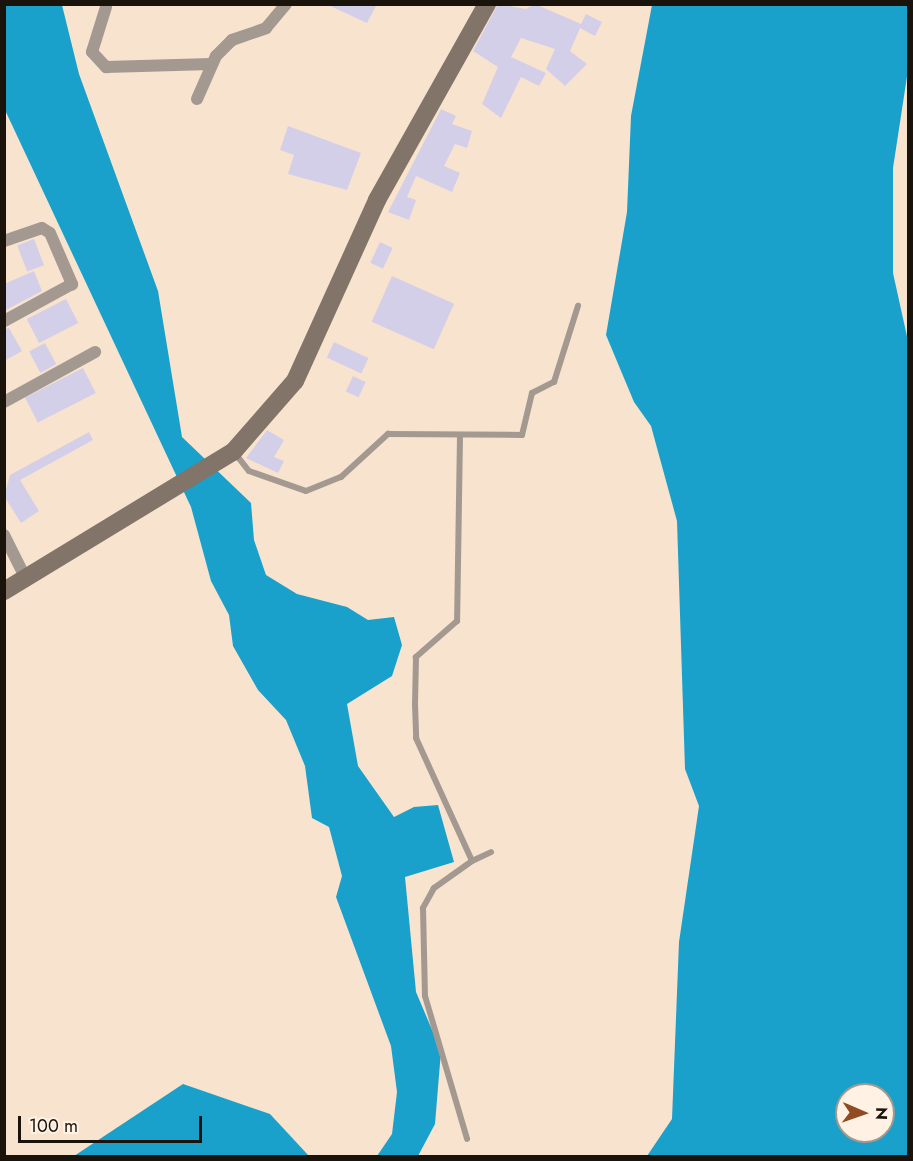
<!DOCTYPE html>
<style>
body{margin:0}
#map{position:relative;width:913px;height:1161px;overflow:hidden;background:#f8e3ce;font-family:Jost,sans-serif}
div>[style]{position:absolute}
[style*='--x']{left:calc(var(--x)*1px);top:calc(var(--y)*1px);width:calc(var(--w)*1px);rotate:calc(var(--a)*1deg)}
.water>*{inset:0;background:#19a0cb}
.building>*{inset:0;background:#d4cfe9;transform-origin:0 0}
.lane>*{height:6px;margin:-3px;padding:0 3px;transform-origin:3px;border-radius:3px;background:#a39991}
.street>*{height:12px;margin:-6px;padding:0 6px;transform-origin:6px;border-radius:6px;background:#a39991}
.secondary>*{height:18px;margin:-9px;padding:0 9px;transform-origin:9px;border-radius:9px;background:#827469}
span{translate:-50% -50%;white-space:nowrap;text-align:center;line-height:1.15;-webkit-text-stroke:4.5px #fff2e5;paint-order:stroke}
.frame{position:absolute;inset:0;border:6px solid #1a130c;pointer-events:none}
.north{position:absolute;left:835px;top:1083px;width:60px;height:60px;box-sizing:border-box;background:#fff2e5;border:2px solid #a3998e;border-radius:50%;rotate:92deg;font-size:16px;font-weight:700;line-height:24px;text-align:center;color:#1a130c}
.north::after{content:'';display:block;margin:auto;width:21px;height:27px;background:#904b22;clip-path:polygon(50% 0,100% 100%,50% 72%,0 100%)}
.scale{position:absolute;left:18px;top:1116px;width:184px;height:27px;box-sizing:border-box;border:3px solid #1a130c;border-top:0;padding-left:8px;font-size:18px;line-height:21px;white-space:nowrap;color:#1a130c;-webkit-text-stroke:4px #fff2e5;paint-order:stroke}
</style>
<div id="map">
<div class="water">
<i style="clip-path:polygon(4px 5px,62px 5px,79px 74px,158px 291px,182px 437px,251px 503px,254px 540px,266px 575px,297px 594px,347px 607px,368px 620px,394px 617px,402px 645px,392px 676px,347px 704px,358px 766px,394px 817px,414px 807px,438px 805px,454px 862px,405px 877px,416px 992px,441px 1051px,435px 1124px,418px 1156px,377px 1156px,392px 1134px,397px 1092px,391px 1046px,336px 897px,342px 876px,329px 827px,312px 818px,305px 766px,286px 720px,258px 690px,233px 646px,229px 615px,211px 581px,191px 507px,5px 110px)"></i>
<i style="clip-path:polygon(evenodd,652px 5px,908px 5px,908px 70px,893px 168px,893px 273px,908px 341px,908px 1156px,647px 1156px,672px 1119px,679px 942px,699px 806px,685px 769px,677px 521px,651px 426px,634px 402px,606px 335px,627px 212px,631px 116px,652px 5px,847px 1095px,883px 1095px,883px 1131px,847px 1131px,847px 1095px)"></i>
<i style="clip-path:polygon(183px 1084px,270px 1114px,309px 1156px,74px 1156px)"></i>
</div>
<div class="building">
<i style="clip-path:polygon(326px 4px,377px 4px,367px 23px)"></i>
<i style="clip-path:polygon(498px 4px,526px 9px,535px 4px,581px 24px,586px 14px,602px 22px,595px 36px,580px 28px,570px 51px,587px 64px,565px 86px,546px 69px,555px 49px,521px 38px,511px 57px,546px 73px,539px 86px,521px 77px,501px 118px,482px 104px,498px 67px,473px 51px)"></i>
<i style="clip-path:polygon(441px 109px,456px 116px,452px 124px,472px 131px,467px 148px,455px 144px,444px 166px,460px 173px,452px 192px,416px 176px,407px 197px,416px 200px,409px 220px,388px 212px)"></i>
<i style="clip-path:polygon(288px 126px,361px 153px,347px 190px,288px 174px,294px 155px,280px 150px)"></i>
<i style="left:34px;top:239px;width:28px;height:18px;rotate:69deg"></i>
<i style="left:380px;top:242px;width:14px;height:23px;rotate:25deg"></i>
<i style="clip-path:polygon(34px 271px,42px 291px,4px 311px,4px 284px)"></i>
<i style="left:392px;top:276px;width:68px;height:50px;rotate:24deg"></i>
<i style="left:66px;top:299px;width:27px;height:44px;rotate:63deg"></i>
<i style="clip-path:polygon(9px 328px,22px 351px,4px 361px,4px 329px)"></i>
<i style="left:334px;top:342px;width:38px;height:17px;rotate:25deg"></i>
<i style="left:45px;top:343px;width:24px;height:18px;rotate:62deg"></i>
<i style="left:83px;top:368px;width:28px;height:65px;rotate:63deg"></i>
<i style="left:353px;top:376px;width:14px;height:17px;rotate:25deg"></i>
<i style="clip-path:polygon(267px 430px,284px 440px,274px 457px,284px 461px,278px 473px,246px 458px)"></i>
<i style="clip-path:polygon(89px 432px,93px 440px,20px 480px,39px 511px,21px 523px,4px 496px,10px 475px)"></i>
</div>
<div class="lane">
<i style="--x:460;--y:436;--w:185;--a:90.9"></i>
<i style="--x:457;--y:621;--w:55;--a:138.7"></i>
<i style="--x:416;--y:657;--w:47;--a:91.2"></i>
<i style="--x:415;--y:704;--w:34;--a:88"></i>
<i style="--x:416;--y:738;--w:135;--a:65.5"></i>
<i style="--x:472;--y:861;--w:47;--a:144.6"></i>
<i style="--x:434;--y:888;--w:23;--a:119"></i>
<i style="--x:423;--y:908;--w:88;--a:88.7"></i>
<i style="--x:425;--y:996;--w:149;--a:73.6"></i>
<i style="--x:234;--y:452;--w:24;--a:52"></i>
<i style="--x:249;--y:471;--w:60;--a:19.3"></i>
<i style="--x:306;--y:491;--w:38;--a:-22"></i>
<i style="--x:341;--y:477;--w:64;--a:-42.5"></i>
<i style="--x:388;--y:434;--w:134;--a:0.4"></i>
<i style="--x:522;--y:435;--w:43;--a:-76.6"></i>
<i style="--x:532;--y:393;--w:25;--a:-27"></i>
<i style="--x:554;--y:382;--w:80;--a:-72.5"></i>
<i style="--x:472;--y:861;--w:21;--a:-25"></i>
</div>
<div class="street">
<i style="--x:106;--y:7;--w:47;--a:107.3"></i>
<i style="--x:92;--y:52;--w:21;--a:47"></i>
<i style="--x:106;--y:67;--w:105;--a:-1.6"></i>
<i style="--x:197;--y:99;--w:47;--a:-66.2"></i>
<i style="--x:216;--y:56;--w:23;--a:-45"></i>
<i style="--x:232;--y:40;--w:36;--a:-19"></i>
<i style="--x:266;--y:28;--w:31;--a:-50"></i>
<i style="--x:4;--y:241;--w:40;--a:-18.9"></i>
<i style="--x:42;--y:228;--w:9;--a:32"></i>
<i style="--x:50;--y:233;--w:56;--a:66.7"></i>
<i style="--x:72;--y:284;--w:77;--a:151.4"></i>
<i style="--x:4;--y:402;--w:104;--a:-28.8"></i>
<i style="--x:4;--y:535;--w:49;--a:63.4"></i>
</div>
<div class="secondary">
<i style="--x:4;--y:591;--w:268;--a:-31.3"></i>
<i style="--x:233;--y:452;--w:94;--a:-48.9"></i>
<i style="--x:295;--y:381;--w:199;--a:-65.6"></i>
<i style="--x:377;--y:200;--w:225;--a:-60.7"></i>
</div>
<div class="frame"></div>
<div class="north">N</div>
<div class="scale">100 m</div>
</div>
